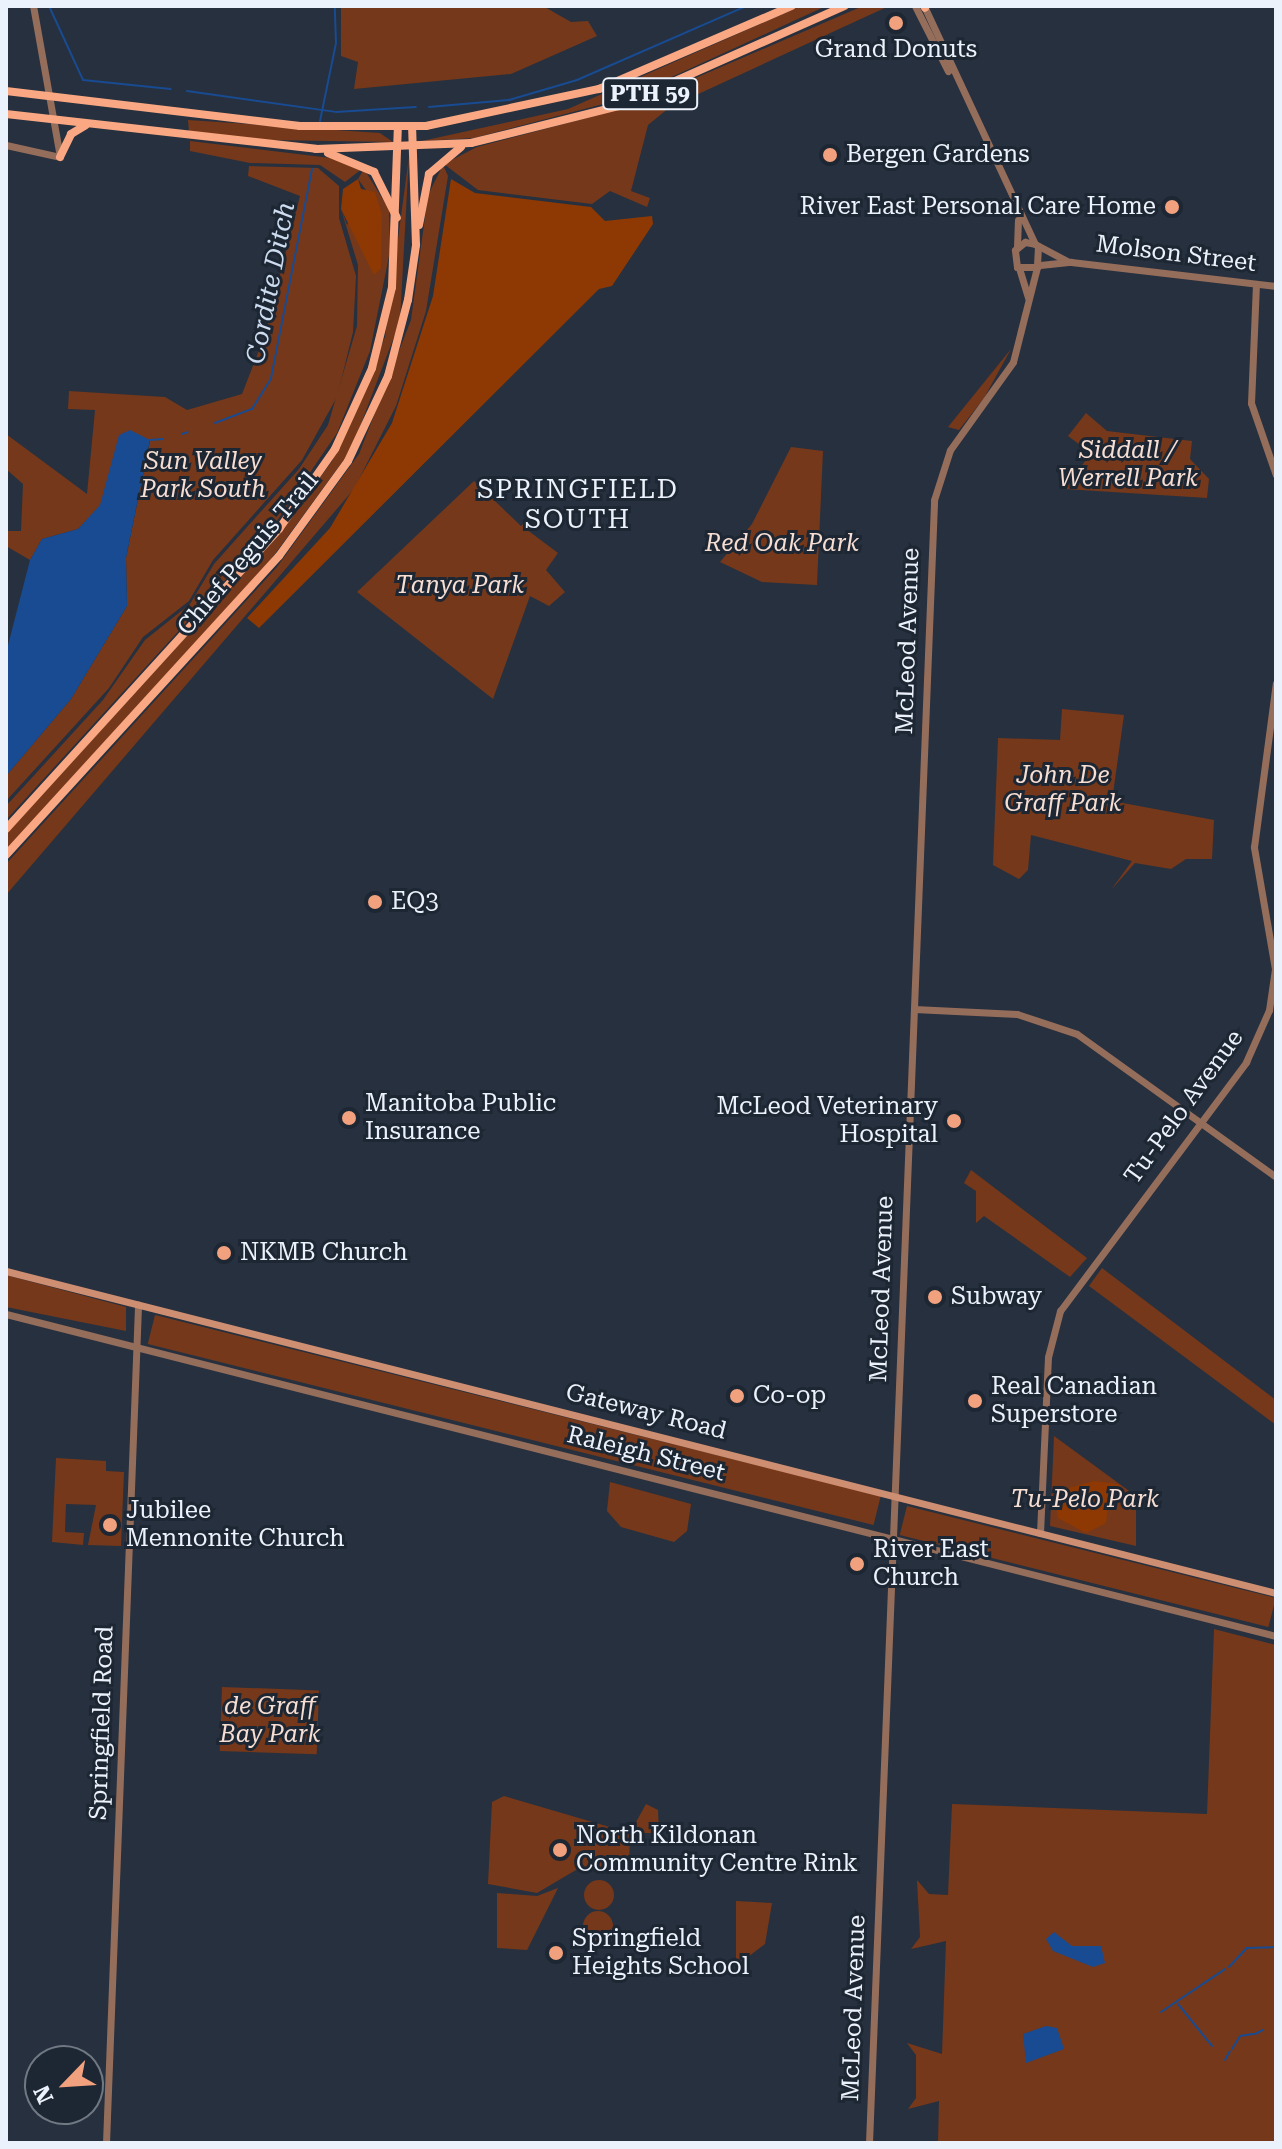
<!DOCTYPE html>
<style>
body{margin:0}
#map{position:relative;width:1282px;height:2149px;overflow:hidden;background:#27303e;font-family:"Roboto Serif",serif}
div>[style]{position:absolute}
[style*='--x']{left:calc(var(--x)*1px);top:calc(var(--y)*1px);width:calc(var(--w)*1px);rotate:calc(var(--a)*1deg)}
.green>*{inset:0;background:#75381a;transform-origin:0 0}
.round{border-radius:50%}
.forest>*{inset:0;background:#8e3903}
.water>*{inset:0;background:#184b91}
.stream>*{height:2px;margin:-1px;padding:0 1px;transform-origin:1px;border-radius:1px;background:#184b91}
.tertiary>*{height:7px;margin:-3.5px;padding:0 3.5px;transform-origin:3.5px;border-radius:3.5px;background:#956d5b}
.secondary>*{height:7px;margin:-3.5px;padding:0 3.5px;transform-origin:3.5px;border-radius:3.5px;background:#ce8e72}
.primary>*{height:8px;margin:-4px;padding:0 4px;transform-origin:4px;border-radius:4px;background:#faa883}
.dots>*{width:22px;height:22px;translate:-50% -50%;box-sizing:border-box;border:4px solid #1d2633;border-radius:50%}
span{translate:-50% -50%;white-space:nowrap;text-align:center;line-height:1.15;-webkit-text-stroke:6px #1d2633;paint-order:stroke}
.shield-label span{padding:2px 6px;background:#1d2633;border:2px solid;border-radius:6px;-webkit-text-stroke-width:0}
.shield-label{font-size:22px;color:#ecf2fb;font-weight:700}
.poi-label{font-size:24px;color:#ecf2fb}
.left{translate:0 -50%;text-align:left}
.right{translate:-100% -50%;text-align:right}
.street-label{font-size:24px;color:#ecf2fb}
.park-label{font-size:24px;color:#f7ded3;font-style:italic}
.water-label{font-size:26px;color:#cedcf0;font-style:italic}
.neighbourhood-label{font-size:26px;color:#ecf2fb;letter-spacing:2px}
.frame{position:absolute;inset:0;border:8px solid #ecf2fb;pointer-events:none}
.north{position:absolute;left:24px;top:2045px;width:80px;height:80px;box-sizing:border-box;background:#1d2633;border:2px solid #707883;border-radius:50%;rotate:245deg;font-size:22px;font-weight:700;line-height:32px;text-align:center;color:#ecf2fb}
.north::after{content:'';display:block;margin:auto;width:28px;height:36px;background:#f1a17d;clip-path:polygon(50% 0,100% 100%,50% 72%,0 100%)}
</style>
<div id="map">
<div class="green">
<i style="clip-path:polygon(341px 6px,543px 6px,571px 22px,588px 21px,597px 36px,511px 74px,354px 89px,358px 62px,341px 56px)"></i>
<i style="clip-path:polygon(801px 6px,826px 6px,626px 98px,474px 138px,422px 141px,568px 109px)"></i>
<i style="clip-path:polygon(863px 6px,889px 6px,670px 107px,648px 125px,631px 191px,650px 198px,647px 207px,610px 191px,592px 204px,478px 190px,444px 164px,477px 147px,628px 107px)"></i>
<i style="clip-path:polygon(188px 120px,380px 133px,393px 142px,268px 140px,189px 132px)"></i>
<i style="clip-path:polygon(190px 141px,339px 159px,363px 168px,345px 182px,320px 165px,250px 163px,190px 151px)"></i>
<i style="clip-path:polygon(409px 156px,400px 321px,351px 450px,269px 562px,6px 850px,6px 834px,280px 534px,332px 461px,385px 337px)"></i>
<i style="clip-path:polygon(443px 165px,448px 176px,426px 311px,396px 406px,354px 489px,6px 895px,6px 864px,277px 567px,359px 454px,411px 320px,428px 195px)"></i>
<i style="clip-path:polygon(249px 166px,318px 168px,339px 186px,339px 218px,356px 276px,353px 332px,337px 397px,302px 460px,213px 560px,189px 601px,143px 637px,109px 688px,6px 801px,6px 776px,71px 699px,127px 606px,126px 558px,150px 441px,120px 435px,101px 505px,78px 529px,42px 539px,30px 560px,6px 546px,6px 531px,21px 531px,23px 484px,6px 469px,6px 434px,87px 494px,95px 410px,68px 409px,69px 391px,165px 397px,187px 410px,242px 394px,265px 335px,300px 196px,248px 176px)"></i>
<i style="clip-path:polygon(364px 169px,389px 209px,390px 251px,370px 351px,337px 433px,270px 531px,6px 820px,6px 806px,103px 700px,145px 640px,190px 604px,214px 564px,299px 469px,328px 425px,357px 326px,358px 265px,341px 209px,347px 225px,366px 190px,358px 179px)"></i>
<i style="clip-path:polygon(1011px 349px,984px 398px,959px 430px,948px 427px)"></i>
<i style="clip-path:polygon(1086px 413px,1107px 431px,1192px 441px,1190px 459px,1209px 479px,1207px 498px,1065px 489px,1091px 453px,1068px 436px)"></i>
<i style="clip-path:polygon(791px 447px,823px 451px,817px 585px,762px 582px,720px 562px,752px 524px)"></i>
<i style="clip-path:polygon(474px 481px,521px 526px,535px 513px,526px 529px,558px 553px,546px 570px,565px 592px,549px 606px,530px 596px,493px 699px,357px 592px)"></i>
<i style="clip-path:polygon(1062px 709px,1124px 715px,1112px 801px,1214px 820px,1212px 859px,1186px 859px,1171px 869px,1135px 863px,1111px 890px,1132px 861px,1031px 835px,1028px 870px,1019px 879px,993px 865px,998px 738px,1060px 740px)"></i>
<i style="clip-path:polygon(971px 1170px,1087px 1258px,1070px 1277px,984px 1216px,976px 1223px,976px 1191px,964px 1183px)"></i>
<i style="clip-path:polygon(1102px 1268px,1276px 1400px,1276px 1425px,1089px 1286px)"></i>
<i style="clip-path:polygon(6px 1275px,126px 1307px,126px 1331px,6px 1307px)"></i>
<i style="left:155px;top:1315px;width:748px;height:30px;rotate:14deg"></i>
<i style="clip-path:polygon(1054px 1436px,1136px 1496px,1136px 1546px,1050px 1526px)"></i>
<i style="clip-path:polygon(56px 1458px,106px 1461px,106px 1471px,124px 1472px,121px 1546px,88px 1545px,96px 1505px,66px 1504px,65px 1532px,84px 1533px,83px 1545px,52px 1542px)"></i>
<i style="clip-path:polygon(610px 1482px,691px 1504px,687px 1531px,674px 1542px,621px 1527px,607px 1511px)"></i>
<i style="left:907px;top:1506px;width:380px;height:30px;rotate:14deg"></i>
<i style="clip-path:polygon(1214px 1629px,1276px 1645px,1276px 2143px,938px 2143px,939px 2101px,908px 2109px,916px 2098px,916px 2055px,907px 2043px,942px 2054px,946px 1941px,911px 1949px,920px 1937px,917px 1880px,929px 1894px,948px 1895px,952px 1804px,1207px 1814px)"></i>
<i style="left:222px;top:1687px;width:97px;height:64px;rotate:2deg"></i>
<i style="clip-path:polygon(504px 1796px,630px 1833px,646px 1804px,658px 1810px,659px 1833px,630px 1833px,629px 1870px,581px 1867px,537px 1893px,488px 1884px,492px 1802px)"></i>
<i class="round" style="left:584px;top:1880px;width:30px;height:30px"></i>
<i style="clip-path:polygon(558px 1888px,527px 1950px,497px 1948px,497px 1893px,537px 1896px)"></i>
<i style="clip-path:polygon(736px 1901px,772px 1903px,765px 1944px,736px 1966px)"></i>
<i class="round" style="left:583px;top:1911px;width:30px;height:30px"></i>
</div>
<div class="forest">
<i style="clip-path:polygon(358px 179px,361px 189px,375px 192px,382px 215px,381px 268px,374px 275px,341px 209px,343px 189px)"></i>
<i style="clip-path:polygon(451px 179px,475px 193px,591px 207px,605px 221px,652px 216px,653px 224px,612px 286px,599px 289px,259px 628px,247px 618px,330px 528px,392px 423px,433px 296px)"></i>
<i style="clip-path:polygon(1094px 1481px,1118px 1484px,1130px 1498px,1110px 1490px,1106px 1523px,1086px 1533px,1058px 1518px,1054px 1492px)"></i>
</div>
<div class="water">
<i style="clip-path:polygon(130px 430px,150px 440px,126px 558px,127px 606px,71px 699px,6px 776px,6px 653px,30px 560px,42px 539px,78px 529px,100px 505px,119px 435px)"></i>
<i style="clip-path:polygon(1054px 1932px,1072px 1946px,1101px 1946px,1105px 1963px,1093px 1967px,1053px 1951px,1046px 1939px)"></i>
<i style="clip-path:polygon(1046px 2026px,1057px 2028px,1064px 2049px,1026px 2063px,1023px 2034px)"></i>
</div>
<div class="stream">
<i style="--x:49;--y:6;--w:81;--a:65.3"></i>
<i style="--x:83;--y:80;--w:88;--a:5.8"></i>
<i style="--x:187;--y:91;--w:150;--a:8"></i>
<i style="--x:336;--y:112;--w:80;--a:-3.6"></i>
<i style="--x:429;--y:107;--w:80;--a:-5"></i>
<i style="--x:509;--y:100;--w:71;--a:-16.4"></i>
<i style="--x:577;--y:80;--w:184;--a:-23.6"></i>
<i style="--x:320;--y:121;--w:80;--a:-78.4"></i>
<i style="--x:336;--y:43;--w:37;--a:-92"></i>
<i style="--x:215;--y:423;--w:40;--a:-21"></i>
<i style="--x:252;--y:409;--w:36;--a:-58"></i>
<i style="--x:271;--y:378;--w:213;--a:-78.9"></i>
<i style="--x:182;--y:434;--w:6;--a:-18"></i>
<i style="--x:150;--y:440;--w:13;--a:-4"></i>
<i style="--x:1229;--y:1967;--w:26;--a:-47"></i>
<i style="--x:1247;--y:1948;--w:26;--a:-2"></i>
<i style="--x:1178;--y:2004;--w:54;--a:51"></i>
<i style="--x:1161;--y:2012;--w:77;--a:-33.9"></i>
<i style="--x:1255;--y:2034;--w:9;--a:-27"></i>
<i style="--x:1232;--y:2049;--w:15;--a:-58"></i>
<i style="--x:1240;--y:2036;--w:13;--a:-9"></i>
<i style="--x:1225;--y:2060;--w:10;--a:-61"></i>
</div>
<div class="tertiary">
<i style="--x:915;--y:6;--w:73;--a:63.1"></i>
<i style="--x:924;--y:6;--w:263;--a:65"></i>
<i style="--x:6;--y:145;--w:55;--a:12.5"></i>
<i style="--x:60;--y:157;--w:153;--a:-100.1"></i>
<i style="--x:1038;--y:246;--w:21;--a:93"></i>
<i style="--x:1037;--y:267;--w:20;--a:180"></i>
<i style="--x:1017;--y:267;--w:17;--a:-97"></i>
<i style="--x:1015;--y:250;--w:13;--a:-39"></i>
<i style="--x:1025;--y:242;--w:10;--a:11"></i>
<i style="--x:1035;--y:244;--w:38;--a:28"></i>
<i style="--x:1017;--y:247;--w:27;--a:-88"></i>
<i style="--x:1040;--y:265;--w:31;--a:-6"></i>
<i style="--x:1071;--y:262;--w:206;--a:6.7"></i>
<i style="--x:1019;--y:268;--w:31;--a:73"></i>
<i style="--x:1256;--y:284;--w:119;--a:92.4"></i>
<i style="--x:1251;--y:403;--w:76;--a:70.9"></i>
<i style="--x:914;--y:1009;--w:103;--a:2.8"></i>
<i style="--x:1017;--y:1014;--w:63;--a:18.4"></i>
<i style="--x:1077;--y:1034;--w:245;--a:35.7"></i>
<i style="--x:6;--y:1314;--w:1310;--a:14.23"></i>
<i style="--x:1040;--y:1533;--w:176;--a:-87.4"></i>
<i style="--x:1048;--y:1357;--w:48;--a:-75.4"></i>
<i style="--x:1060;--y:1311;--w:311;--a:-53.2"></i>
<i style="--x:1246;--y:1062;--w:57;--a:-66.1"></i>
<i style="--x:1269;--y:1010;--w:41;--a:-81.7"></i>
<i style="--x:1275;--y:969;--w:124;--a:-99.8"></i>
<i style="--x:1254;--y:847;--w:165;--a:-82.4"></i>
<i style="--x:106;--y:2143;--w:839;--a:-87.81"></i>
<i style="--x:869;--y:2143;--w:1644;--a:-87.73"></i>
<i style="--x:934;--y:500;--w:52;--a:-72.3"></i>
<i style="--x:950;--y:450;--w:108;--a:-54.4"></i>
<i style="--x:1013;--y:362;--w:98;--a:-75.8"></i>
</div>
<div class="secondary">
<i style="--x:6;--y:1271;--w:1310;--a:14.23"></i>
</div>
<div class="primary">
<i style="--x:924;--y:6;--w:2;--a:63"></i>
<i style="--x:6;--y:91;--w:296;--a:6.8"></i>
<i style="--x:300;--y:126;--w:126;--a:0"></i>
<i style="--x:426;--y:126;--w:177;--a:-12.1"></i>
<i style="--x:599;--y:89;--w:210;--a:-23.3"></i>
<i style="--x:6;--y:114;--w:312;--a:6.4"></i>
<i style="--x:316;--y:149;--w:155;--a:-2.2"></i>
<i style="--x:471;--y:143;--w:153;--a:-14"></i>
<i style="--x:619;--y:106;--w:247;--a:-23.9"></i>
<i style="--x:328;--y:153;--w:50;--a:22.4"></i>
<i style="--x:374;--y:172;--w:51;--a:63.4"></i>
<i style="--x:60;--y:157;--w:25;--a:-64"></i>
<i style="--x:71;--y:134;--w:17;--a:-31"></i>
<i style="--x:419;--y:225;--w:52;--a:-78.9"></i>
<i style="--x:429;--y:174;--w:42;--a:-40.2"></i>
<i style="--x:6;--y:829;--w:406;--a:-47.7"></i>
<i style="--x:279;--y:529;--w:98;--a:-55"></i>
<i style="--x:335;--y:449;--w:89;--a:-65.4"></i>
<i style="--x:372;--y:368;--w:83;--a:-76.1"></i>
<i style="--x:392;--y:287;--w:160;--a:-87.9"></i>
<i style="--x:6;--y:855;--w:405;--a:-47.6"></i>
<i style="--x:279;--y:556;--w:117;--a:-54"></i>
<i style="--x:348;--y:461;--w:94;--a:-64.8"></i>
<i style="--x:388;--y:376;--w:79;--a:-75.3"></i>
<i style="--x:408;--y:300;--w:56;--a:-81.7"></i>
<i style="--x:416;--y:245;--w:118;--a:-91.9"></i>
</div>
<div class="dots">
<i style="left:896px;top:23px;background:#f1a17d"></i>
<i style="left:830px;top:155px;background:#f1a17d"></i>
<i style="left:1172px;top:207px;background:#f1a17d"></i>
<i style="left:375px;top:902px;background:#f1a17d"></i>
<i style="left:349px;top:1118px;background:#f1a17d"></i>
<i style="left:954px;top:1121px;background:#f1a17d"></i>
<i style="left:224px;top:1253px;background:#f1a17d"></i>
<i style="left:935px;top:1297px;background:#f1a17d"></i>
<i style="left:737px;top:1396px;background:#f1a17d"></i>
<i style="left:975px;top:1401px;background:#f1a17d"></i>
<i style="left:110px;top:1525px;background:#f1a17d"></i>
<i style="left:857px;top:1564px;background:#f1a17d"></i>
<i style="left:560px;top:1850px;background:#f1a17d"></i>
<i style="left:556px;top:1953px;background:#f1a17d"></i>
</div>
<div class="shield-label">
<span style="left:650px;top:94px">PTH 59</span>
</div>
<div class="poi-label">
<span style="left:896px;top:50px">Grand Donuts</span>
<span class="left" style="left:846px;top:155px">Bergen Gardens</span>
<span class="right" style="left:1156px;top:207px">River East Personal Care Home</span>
<span class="left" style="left:391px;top:902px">EQ3</span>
<span class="left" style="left:365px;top:1118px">Manitoba Public<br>Insurance</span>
<span class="right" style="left:938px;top:1121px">McLeod Veterinary<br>Hospital</span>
<span class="left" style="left:240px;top:1253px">NKMB Church</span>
<span class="left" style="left:951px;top:1297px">Subway</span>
<span class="left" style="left:991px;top:1401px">Real Canadian<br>Superstore</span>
<span class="left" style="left:753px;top:1396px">Co-op</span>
<span class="left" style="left:126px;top:1525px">Jubilee<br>Mennonite Church</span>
<span class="left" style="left:873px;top:1564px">River East<br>Church</span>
<span class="left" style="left:576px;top:1850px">North Kildonan<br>Community Centre Rink</span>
<span class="left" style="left:572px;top:1953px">Springfield<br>Heights School</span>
</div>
<div class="street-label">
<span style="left:1176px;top:254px;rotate:7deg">Molson Street</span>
<span style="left:248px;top:554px;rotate:-50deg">Chief Peguis Trail</span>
<span style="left:908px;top:641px;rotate:-88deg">McLeod Avenue</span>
<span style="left:1184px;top:1107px;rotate:-54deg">Tu-Pelo Avenue</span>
<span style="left:882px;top:1289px;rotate:-88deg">McLeod Avenue</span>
<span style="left:646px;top:1412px;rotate:14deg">Gateway Road</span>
<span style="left:646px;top:1454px;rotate:14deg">Raleigh Street</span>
<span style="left:102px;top:1723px;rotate:-88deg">Springfield Road</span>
<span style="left:854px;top:2008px;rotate:-88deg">McLeod Avenue</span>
</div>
<div class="park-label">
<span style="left:1128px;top:465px">Siddall /<br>Werrell Park</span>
<span style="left:203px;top:476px">Sun Valley<br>Park South</span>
<span style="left:782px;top:544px">Red Oak Park</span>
<span style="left:460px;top:586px">Tanya Park</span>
<span style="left:1063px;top:790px">John De<br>Graff Park</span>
<span style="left:1085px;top:1500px">Tu-Pelo Park</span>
<span style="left:270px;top:1721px">de Graff<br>Bay Park</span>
</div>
<div class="water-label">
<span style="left:271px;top:283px;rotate:-79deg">Cordite Ditch</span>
</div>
<div class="neighbourhood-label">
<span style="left:578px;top:505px">SPRINGFIELD<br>SOUTH</span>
</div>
<div class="frame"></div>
<div class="north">N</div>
</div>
